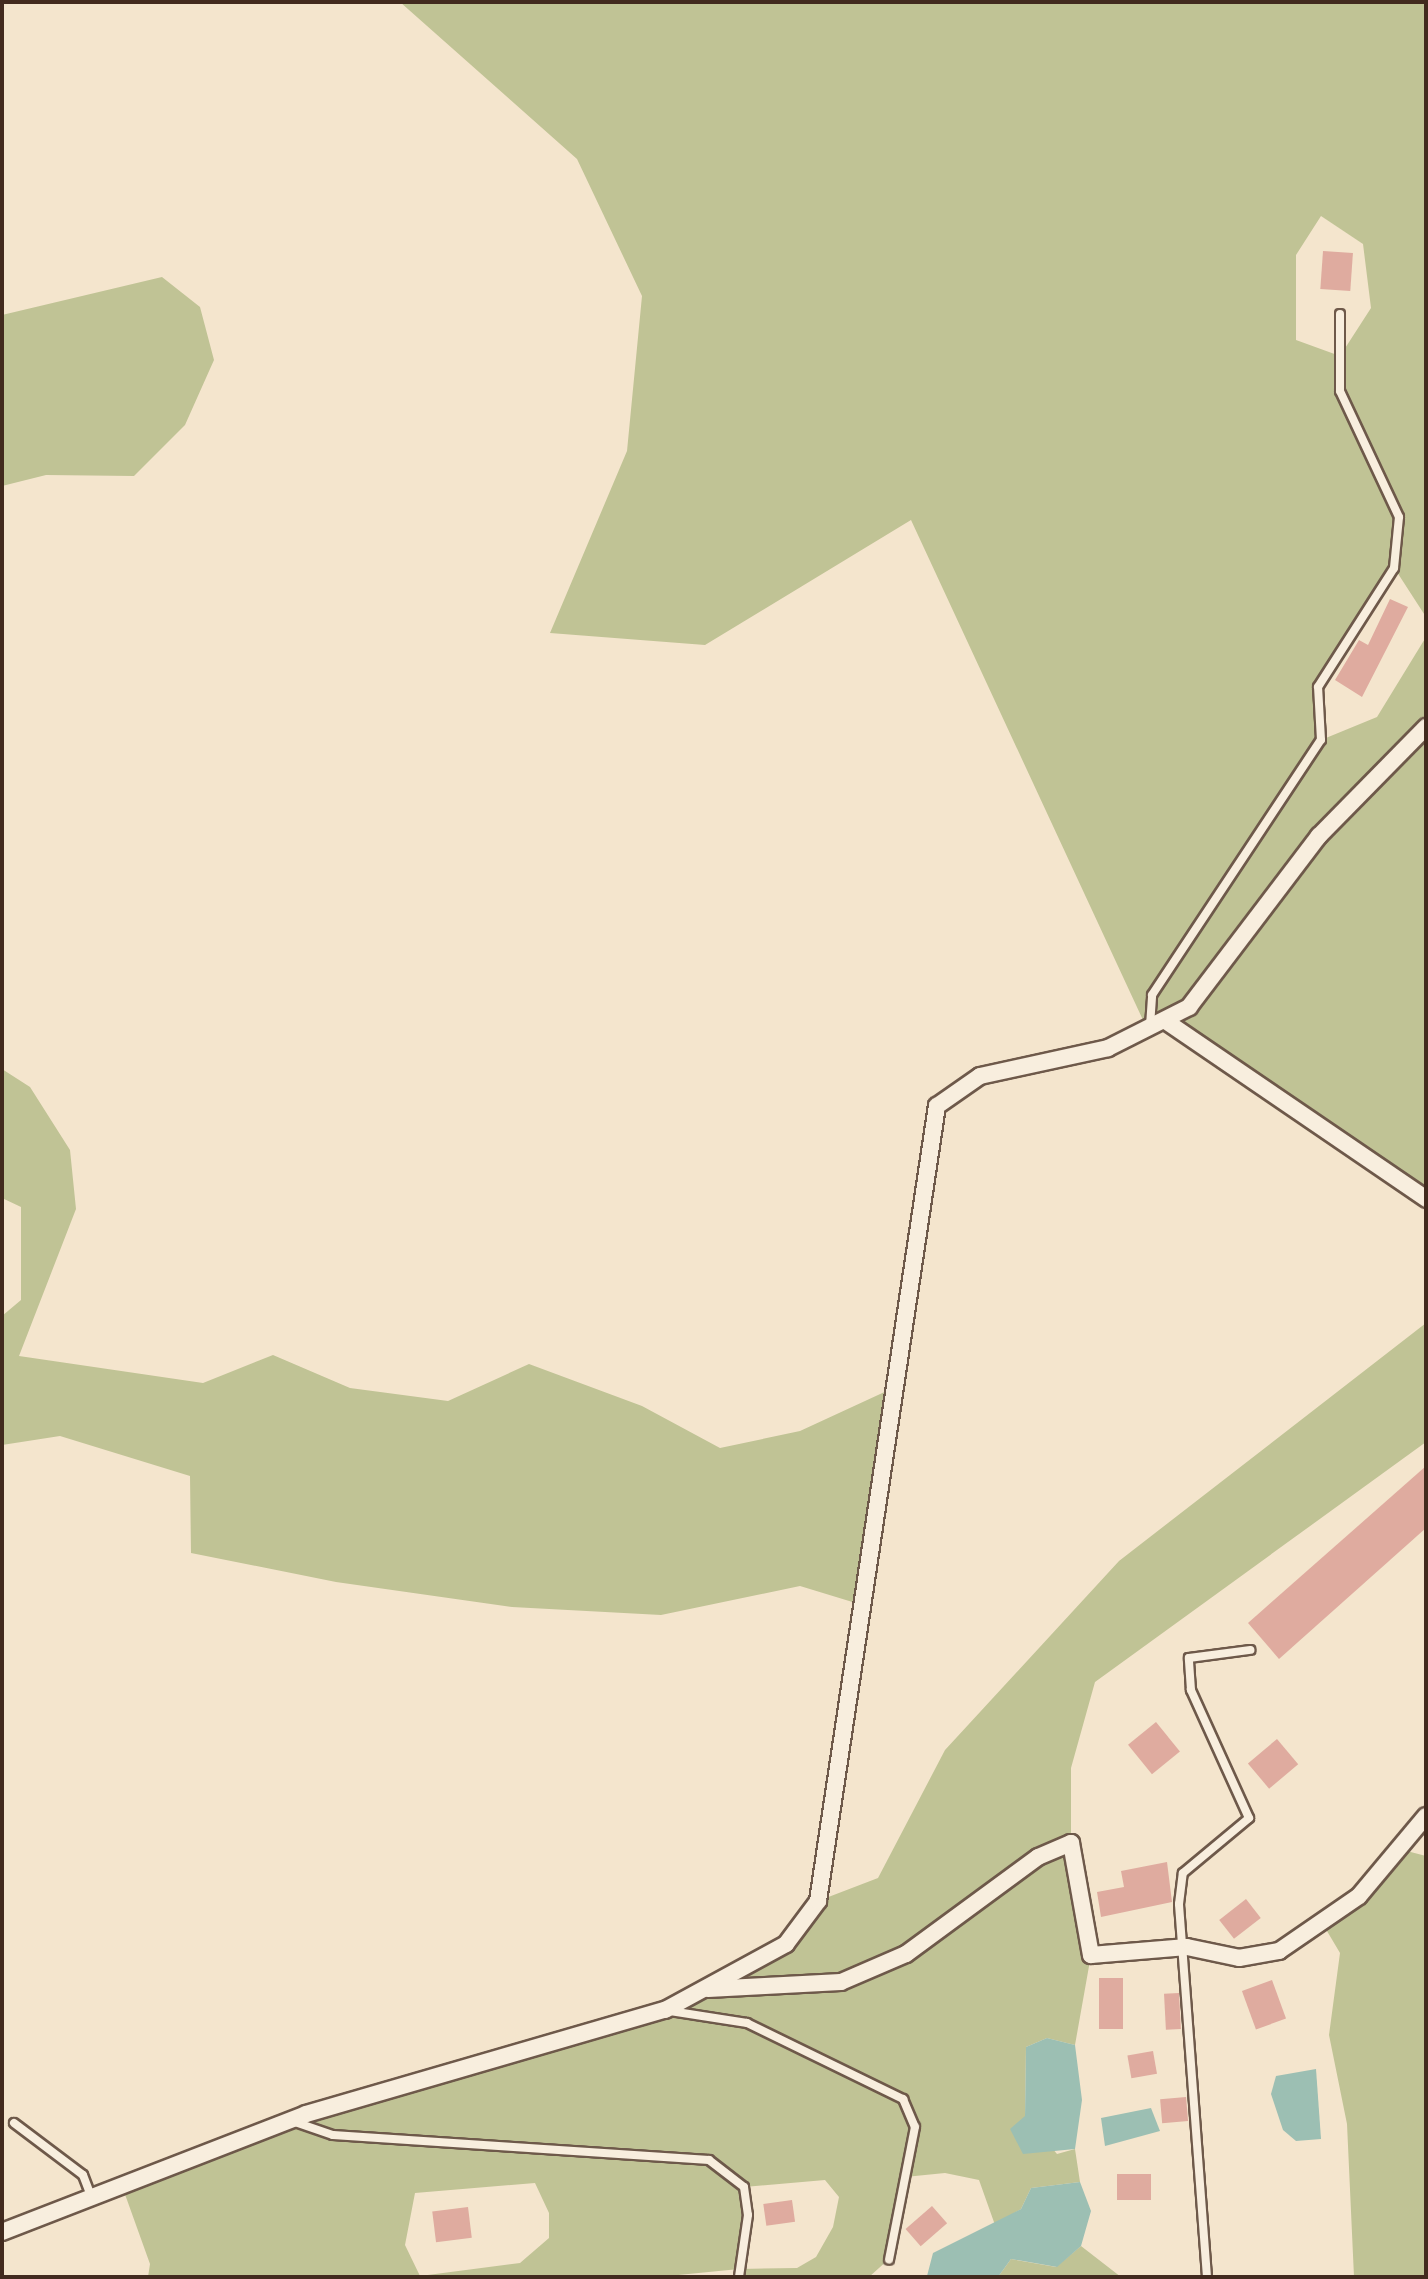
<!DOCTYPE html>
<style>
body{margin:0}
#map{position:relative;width:1428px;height:2279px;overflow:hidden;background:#f4e5cd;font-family:"Sorts Mill Goudy",serif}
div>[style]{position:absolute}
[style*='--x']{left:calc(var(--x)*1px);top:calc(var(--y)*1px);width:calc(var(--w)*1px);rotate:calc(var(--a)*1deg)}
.green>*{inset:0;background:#c0c395}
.water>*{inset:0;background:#9cbfb3}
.building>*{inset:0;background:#dfab9f;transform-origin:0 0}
.roads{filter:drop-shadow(2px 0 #6e594a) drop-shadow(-2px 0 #6e594a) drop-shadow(0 2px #6e594a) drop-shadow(0 -2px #6e594a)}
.service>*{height:8px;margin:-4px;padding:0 4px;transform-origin:4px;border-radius:4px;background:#f8eede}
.minor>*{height:16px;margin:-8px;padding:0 8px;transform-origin:8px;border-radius:8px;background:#f8eede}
span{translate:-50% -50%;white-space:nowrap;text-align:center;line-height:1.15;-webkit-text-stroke:8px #f8eede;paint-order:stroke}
.frame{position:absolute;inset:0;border:4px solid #422a1e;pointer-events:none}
</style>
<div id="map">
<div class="green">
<i style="clip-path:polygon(evenodd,400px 2px,1426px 2px,1426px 617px,1395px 569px,1318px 687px,1321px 740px,1377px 717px,1426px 637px,1426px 1199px,1167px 1022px,1149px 1033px,911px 520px,705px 645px,550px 633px,627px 451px,642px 296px,577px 159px,400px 2px,1321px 216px,1363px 244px,1371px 308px,1340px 356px,1296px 340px,1296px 255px,1321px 216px)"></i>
<i style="clip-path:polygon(162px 277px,200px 307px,214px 360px,185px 425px,134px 476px,46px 475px,2px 486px,2px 315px)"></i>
<i style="clip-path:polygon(2px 1069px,30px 1087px,70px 1150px,76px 1209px,19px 1356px,203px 1383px,273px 1355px,350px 1388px,448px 1401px,529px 1364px,642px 1406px,720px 1448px,800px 1431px,891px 1389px,859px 1604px,800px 1586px,661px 1615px,512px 1607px,336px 1582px,191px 1553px,190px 1476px,60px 1436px,2px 1445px,2px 1316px,21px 1300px,21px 1207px,2px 1198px)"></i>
<i style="clip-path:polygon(evenodd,1426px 1323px,1426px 1442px,1095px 1682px,1071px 1768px,1071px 1843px,1091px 1955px,1075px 2045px,1047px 2038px,1026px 2047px,1025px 2116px,1057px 2154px,1075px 2149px,1080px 2182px,1031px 2188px,1021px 2209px,995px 2225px,979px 2180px,945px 2173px,905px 2177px,889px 2259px,869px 2277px,739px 2277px,739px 2269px,658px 2277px,148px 2277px,150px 2264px,122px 2186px,281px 2124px,665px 2010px,786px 1944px,818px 1901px,878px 1878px,945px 1750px,1119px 1561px,1426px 1323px,825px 2180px,839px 2197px,833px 2227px,816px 2257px,797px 2268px,740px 2269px,744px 2187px,825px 2180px,1426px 1323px,535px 2183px,549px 2213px,549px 2238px,520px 2263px,420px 2276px,405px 2245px,415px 2193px,535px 2183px)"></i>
<i style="clip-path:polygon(1403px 1850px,1426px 1856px,1426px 2277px,1354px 2277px,1347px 2124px,1329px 2035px,1340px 1953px,1324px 1926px)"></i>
<i style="clip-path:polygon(1081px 2246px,1121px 2277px,998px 2277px,1011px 2259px,1056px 2267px)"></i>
</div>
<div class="water">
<i style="clip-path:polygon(1047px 2038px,1075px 2045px,1082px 2100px,1075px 2149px,1023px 2154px,1010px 2129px,1025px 2116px,1026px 2047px)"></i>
<i style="clip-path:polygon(1316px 2069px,1321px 2139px,1296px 2141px,1283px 2130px,1271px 2094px,1276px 2076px)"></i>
<i style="clip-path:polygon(1151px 2108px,1160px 2131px,1105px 2146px,1101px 2118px)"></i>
<i style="clip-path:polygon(1080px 2182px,1091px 2211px,1081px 2246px,1057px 2267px,1011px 2259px,998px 2277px,927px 2276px,933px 2253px,1021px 2209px,1031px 2188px)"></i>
</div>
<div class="building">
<i style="left:1323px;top:251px;width:30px;height:38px;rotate:4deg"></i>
<i style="clip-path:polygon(1390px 599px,1408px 607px,1362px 697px,1335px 680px,1359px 640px,1368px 645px)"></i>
<i style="clip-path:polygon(1426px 1466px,1426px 1528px,1279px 1659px,1248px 1623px)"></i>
<i style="left:1156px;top:1722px;width:38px;height:36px;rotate:51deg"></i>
<i style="left:1277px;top:1739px;width:33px;height:38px;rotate:50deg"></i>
<i style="clip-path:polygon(1167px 1862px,1172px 1902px,1101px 1917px,1097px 1892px,1124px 1887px,1121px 1871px)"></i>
<i style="left:1246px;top:1899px;width:24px;height:34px;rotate:52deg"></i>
<i style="left:1099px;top:1978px;width:24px;height:51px"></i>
<i style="left:1272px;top:1980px;width:41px;height:32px;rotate:70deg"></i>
<i style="left:1179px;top:1993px;width:36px;height:15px;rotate:87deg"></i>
<i style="left:1153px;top:2051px;width:23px;height:26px;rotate:80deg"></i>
<i style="left:1186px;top:2097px;width:24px;height:26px;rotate:85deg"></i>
<i style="left:1117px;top:2174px;width:34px;height:26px"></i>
<i style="left:792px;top:2200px;width:22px;height:29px;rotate:82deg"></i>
<i style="left:932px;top:2206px;width:23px;height:35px;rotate:49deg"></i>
<i style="left:468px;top:2207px;width:31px;height:36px;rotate:83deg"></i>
</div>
<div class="roads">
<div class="service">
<i style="--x:1150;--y:1026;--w:31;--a:-86"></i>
<i style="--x:1152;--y:995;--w:306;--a:-56.5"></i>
<i style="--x:1321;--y:740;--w:53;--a:-93.2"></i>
<i style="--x:1318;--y:687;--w:141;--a:-57.4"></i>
<i style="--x:1394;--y:568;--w:51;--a:-84.4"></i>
<i style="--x:1399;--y:517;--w:139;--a:-115.1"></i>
<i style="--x:1340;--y:391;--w:77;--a:-90"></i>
<i style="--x:670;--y:2011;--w:78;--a:8.9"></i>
<i style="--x:747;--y:2023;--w:174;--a:26"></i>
<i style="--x:903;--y:2099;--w:30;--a:67"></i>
<i style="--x:915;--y:2127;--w:135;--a:101.1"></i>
<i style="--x:292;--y:2121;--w:43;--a:18.9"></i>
<i style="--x:333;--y:2135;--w:377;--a:3.8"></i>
<i style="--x:709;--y:2160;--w:44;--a:37.6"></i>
<i style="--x:744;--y:2187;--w:28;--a:82"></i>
<i style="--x:748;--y:2215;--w:63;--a:98.3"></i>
<i style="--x:14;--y:2123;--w:86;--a:37"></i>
<i style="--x:83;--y:2175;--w:25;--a:69"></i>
<i style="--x:1207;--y:2277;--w:374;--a:-94.3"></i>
<i style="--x:1179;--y:1904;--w:31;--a:-83"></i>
<i style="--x:1183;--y:1873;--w:86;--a:-39.8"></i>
<i style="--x:1249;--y:1818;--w:141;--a:-114.4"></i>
<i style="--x:1191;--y:1690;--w:32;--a:-94"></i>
<i style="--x:1189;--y:1658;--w:62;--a:-7.5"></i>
</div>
<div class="minor">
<i style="--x:1167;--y:1022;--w:314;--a:34.3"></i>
<i style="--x:708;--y:1989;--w:133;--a:-3"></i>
<i style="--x:841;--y:1982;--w:71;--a:-23.3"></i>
<i style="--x:906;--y:1954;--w:164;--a:-36.3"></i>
<i style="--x:1038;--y:1857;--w:36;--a:-23"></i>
<i style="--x:1071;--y:1843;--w:114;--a:79.9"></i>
<i style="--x:1091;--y:1955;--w:96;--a:-4.8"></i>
<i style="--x:1187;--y:1947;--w:53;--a:11.9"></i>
<i style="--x:1239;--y:1958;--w:41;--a:-9.9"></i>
<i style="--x:1279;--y:1951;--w:97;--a:-34.5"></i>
<i style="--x:1359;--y:1896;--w:104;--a:-50.1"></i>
<i style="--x:2;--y:2232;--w:326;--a:-21.2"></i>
<i style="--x:306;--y:2114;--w:374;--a:-16.2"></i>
<i style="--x:665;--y:2010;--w:138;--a:-28.6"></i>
<i style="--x:786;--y:1944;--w:54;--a:-53.3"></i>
<i style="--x:818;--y:1901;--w:804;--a:-81.49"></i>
<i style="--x:937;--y:1106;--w:52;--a:-34.9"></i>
<i style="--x:980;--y:1076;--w:131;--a:-12.3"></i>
<i style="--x:1108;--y:1048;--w:91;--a:-26.8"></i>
<i style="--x:1189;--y:1007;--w:215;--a:-52.8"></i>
<i style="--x:1319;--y:836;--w:153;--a:-45.5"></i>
</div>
</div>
<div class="frame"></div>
</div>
